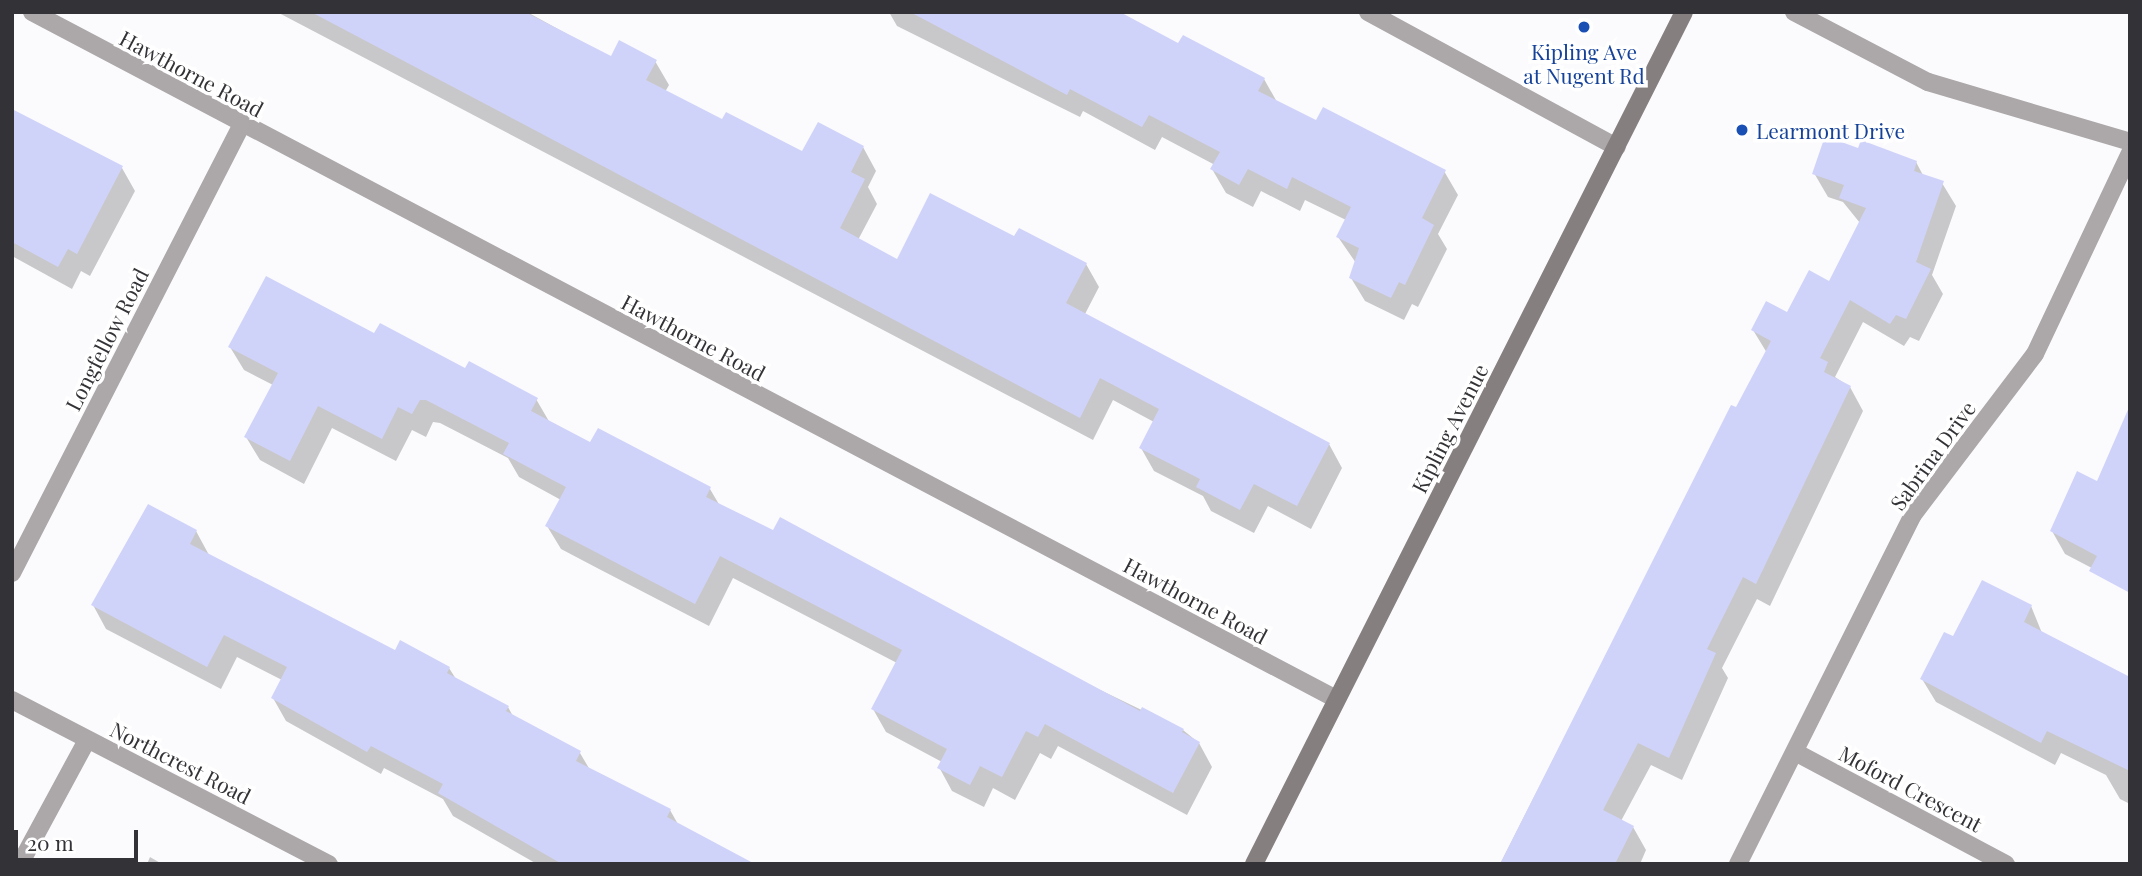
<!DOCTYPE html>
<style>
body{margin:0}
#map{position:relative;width:2142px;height:876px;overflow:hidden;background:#fbfbfd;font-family:"Playfair Display",serif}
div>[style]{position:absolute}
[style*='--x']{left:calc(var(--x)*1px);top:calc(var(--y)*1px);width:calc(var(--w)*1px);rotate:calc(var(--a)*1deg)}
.shadow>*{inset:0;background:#0003}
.building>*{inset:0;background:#d0d3f9}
.street>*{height:18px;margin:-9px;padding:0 9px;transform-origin:9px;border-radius:9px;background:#aca7a8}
.secondary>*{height:18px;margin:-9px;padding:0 9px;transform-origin:9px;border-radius:9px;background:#867f80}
.dots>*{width:19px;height:19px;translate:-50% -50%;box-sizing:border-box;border:4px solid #fff;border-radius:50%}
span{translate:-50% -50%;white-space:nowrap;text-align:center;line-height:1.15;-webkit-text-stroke:7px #fff;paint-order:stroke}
.transit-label{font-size:21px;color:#164399}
.left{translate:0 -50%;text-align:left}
.street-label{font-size:21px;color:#333337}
.frame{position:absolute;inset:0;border:14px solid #333337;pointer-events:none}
.scale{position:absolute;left:14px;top:830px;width:124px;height:32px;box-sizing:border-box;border:4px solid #333337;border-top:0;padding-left:9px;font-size:21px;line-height:24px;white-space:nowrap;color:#333337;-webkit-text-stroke:5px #fff;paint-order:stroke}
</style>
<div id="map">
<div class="shadow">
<i style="clip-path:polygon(277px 12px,527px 12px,611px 58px,655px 61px,669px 85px,665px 92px,722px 122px,803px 153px,863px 147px,876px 171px,868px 187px,877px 204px,858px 240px,897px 261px,1015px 239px,1086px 264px,1099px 287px,1085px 314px,1329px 444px,1342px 468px,1311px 529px,1268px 506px,1254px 533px,1211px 511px,1203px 496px,1154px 471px,1141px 448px,1154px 422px,1113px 400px,1093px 440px)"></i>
<i style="clip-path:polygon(889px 12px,1117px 12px,1179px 45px,1264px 79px,1277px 102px,1317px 122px,1444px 171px,1458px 195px,1438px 234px,1447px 249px,1418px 307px,1412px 304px,1404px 320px,1365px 301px,1351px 278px,1356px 263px,1338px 237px,1346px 220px,1305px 200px,1300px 211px,1261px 191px,1253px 207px,1226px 193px,1212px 169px,1215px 165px,1162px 137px,1155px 150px,1083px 111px,1080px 117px,897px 26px)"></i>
<i style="clip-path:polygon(12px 126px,122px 168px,135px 191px,90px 276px,81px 271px,72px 289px,12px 256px)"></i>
<i style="clip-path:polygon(1859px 150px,1916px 162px,1924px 177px,1942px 183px,1956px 206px,1932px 275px,1943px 294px,1919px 341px,1910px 337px,1904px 346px,1863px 322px,1835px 377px,1850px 387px,1863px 411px,1770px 606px,1757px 599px,1722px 668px,1728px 678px,1682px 780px,1651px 765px,1621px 821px,1633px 827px,1646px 850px,1640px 864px,1500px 864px,1732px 407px,1737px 409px,1767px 353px,1753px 330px,1788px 315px,1830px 283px,1860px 223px,1843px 202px,1828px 197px,1814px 173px)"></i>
<i style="clip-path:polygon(375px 336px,536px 399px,550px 423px,591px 445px,710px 489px,720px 506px,1183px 730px,1199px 743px,1212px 767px,1187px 815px,1058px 746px,1051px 759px,1040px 753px,1015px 800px,993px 788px,984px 807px,952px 791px,939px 767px,942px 762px,886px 732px,873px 709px,897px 663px,733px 578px,709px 626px,599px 569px,561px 549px,547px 526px,561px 500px,519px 477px,508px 458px,440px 423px,433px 422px,426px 437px,412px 430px,396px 461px,332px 428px,304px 484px,260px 460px,246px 437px,273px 385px,244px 370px,230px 347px)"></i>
<i style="clip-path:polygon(2098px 484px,2130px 588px,2065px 554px,2052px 531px)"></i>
<i style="clip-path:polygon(196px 531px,209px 555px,395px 652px,449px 668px,456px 679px,508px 707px,514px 718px,580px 753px,590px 770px,670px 810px,679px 826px,752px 864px,537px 864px,453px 816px,443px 799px,384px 768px,381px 774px,286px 721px,273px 698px,282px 680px,237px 657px,221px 689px,106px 629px,93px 605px)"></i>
<i style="clip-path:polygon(2031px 606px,2042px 633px,2130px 678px,2130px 804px,2120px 799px,2106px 775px,2061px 753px,2055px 765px,1936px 702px,1922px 679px,1954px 639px)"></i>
<i style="clip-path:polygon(150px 857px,162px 864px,147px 864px)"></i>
</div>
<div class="building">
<i style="clip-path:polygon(311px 12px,525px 12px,611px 56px,619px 40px,657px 60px,646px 80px,722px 119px,726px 112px,802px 151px,818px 122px,864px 146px,851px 172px,865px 179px,840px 228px,897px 259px,930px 193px,1014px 236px,1019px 228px,1087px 263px,1066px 303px,1330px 443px,1297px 506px,1254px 484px,1240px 510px,1196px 487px,1200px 479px,1139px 448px,1159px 409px,1100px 378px,1080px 418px)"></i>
<i style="clip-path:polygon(910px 12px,1120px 12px,1178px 43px,1183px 35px,1265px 78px,1258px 91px,1316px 120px,1323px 107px,1446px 170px,1422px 218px,1434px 225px,1405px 285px,1399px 282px,1391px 298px,1349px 278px,1359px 248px,1336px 237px,1351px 207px,1292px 177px,1287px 189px,1248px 169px,1239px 185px,1210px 169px,1220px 152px,1149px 115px,1142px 127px,1070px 89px,1067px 95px)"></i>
<i style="clip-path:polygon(12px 109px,123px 166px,77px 254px,68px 249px,58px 267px,12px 242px)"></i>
<i style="clip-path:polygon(1825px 136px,1858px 148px,1861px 140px,1917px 161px,1914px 171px,1944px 181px,1916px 262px,1931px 269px,1906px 319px,1896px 315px,1890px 324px,1850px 300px,1820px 358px,1828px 362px,1824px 372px,1851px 386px,1756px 584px,1743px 577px,1707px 649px,1716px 653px,1669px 758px,1638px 743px,1603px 810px,1634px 826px,1615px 864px,1500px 864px,1731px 405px,1736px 407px,1771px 341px,1751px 330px,1766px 301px,1787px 312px,1809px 270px,1829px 281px,1866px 208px,1839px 198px,1844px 185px,1812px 174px)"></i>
<i style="clip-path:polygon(266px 276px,374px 333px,380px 323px,465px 368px,469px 361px,538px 398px,531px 411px,590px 442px,598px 428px,711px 487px,706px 497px,773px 530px,780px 517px,1140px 711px,1142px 707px,1184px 729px,1182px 732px,1200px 742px,1173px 793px,1045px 724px,1038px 737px,1026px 731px,1002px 777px,980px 766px,970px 785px,937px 768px,947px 749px,871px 709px,902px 650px,720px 556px,695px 604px,584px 546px,545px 526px,566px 487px,503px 454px,509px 443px,426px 400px,420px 400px,412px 414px,398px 407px,382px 439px,318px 406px,290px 461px,244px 437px,278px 373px,228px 347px)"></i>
<i style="clip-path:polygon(2130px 405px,2130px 593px,2089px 571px,2097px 556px,2050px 531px,2077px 471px,2097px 481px)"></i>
<i style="clip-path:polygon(148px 504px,197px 530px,190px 544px,395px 650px,400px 640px,450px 667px,447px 673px,509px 706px,506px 711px,581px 751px,576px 761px,671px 809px,667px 817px,755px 864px,562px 864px,438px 793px,443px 784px,371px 746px,367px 752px,271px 698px,287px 667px,224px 635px,207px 667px,91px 605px)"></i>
<i style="clip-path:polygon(1982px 580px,2032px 605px,2024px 622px,2130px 677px,2130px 771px,2047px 731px,2041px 743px,1920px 679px,1944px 632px,1953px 636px)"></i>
</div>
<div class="street">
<i style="--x:32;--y:12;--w:1474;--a:27.78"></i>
<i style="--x:1368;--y:12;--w:283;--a:28.5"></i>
<i style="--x:1794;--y:12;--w:151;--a:27.6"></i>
<i style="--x:1928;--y:82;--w:211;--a:16.5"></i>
<i style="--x:12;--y:573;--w:502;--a:-62.87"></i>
<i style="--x:12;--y:700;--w:357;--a:27.4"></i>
<i style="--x:1795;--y:752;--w:239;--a:28"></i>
<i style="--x:20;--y:864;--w:141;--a:-61.6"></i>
<i style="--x:1738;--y:864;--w:389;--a:-63.4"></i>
<i style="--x:1912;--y:516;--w:203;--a:-52.8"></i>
<i style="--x:2035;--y:354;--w:222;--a:-64.7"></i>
</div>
<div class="secondary">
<i style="--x:1254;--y:864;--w:954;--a:-63.22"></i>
</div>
<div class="dots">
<i style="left:1584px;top:27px;background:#1a4fb4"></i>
<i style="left:1742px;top:130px;background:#1a4fb4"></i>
</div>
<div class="transit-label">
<span style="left:1584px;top:63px">Kipling Ave<br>at Nugent Rd</span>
<span class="left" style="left:1756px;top:130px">Learmont Drive</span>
</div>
<div class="street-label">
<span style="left:192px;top:73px;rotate:28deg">Hawthorne Road</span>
<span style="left:694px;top:337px;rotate:28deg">Hawthorne Road</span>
<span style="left:106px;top:339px;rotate:-63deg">Longfellow Road</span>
<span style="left:1449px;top:428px;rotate:-63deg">Kipling Avenue</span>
<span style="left:1932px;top:455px;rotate:-54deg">Sabrina Drive</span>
<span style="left:1196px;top:600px;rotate:28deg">Hawthorne Road</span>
<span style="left:181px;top:762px;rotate:27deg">Northcrest Road</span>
<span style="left:1911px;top:788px;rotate:28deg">Moford Crescent</span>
</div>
<div class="frame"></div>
<div class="scale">20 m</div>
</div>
